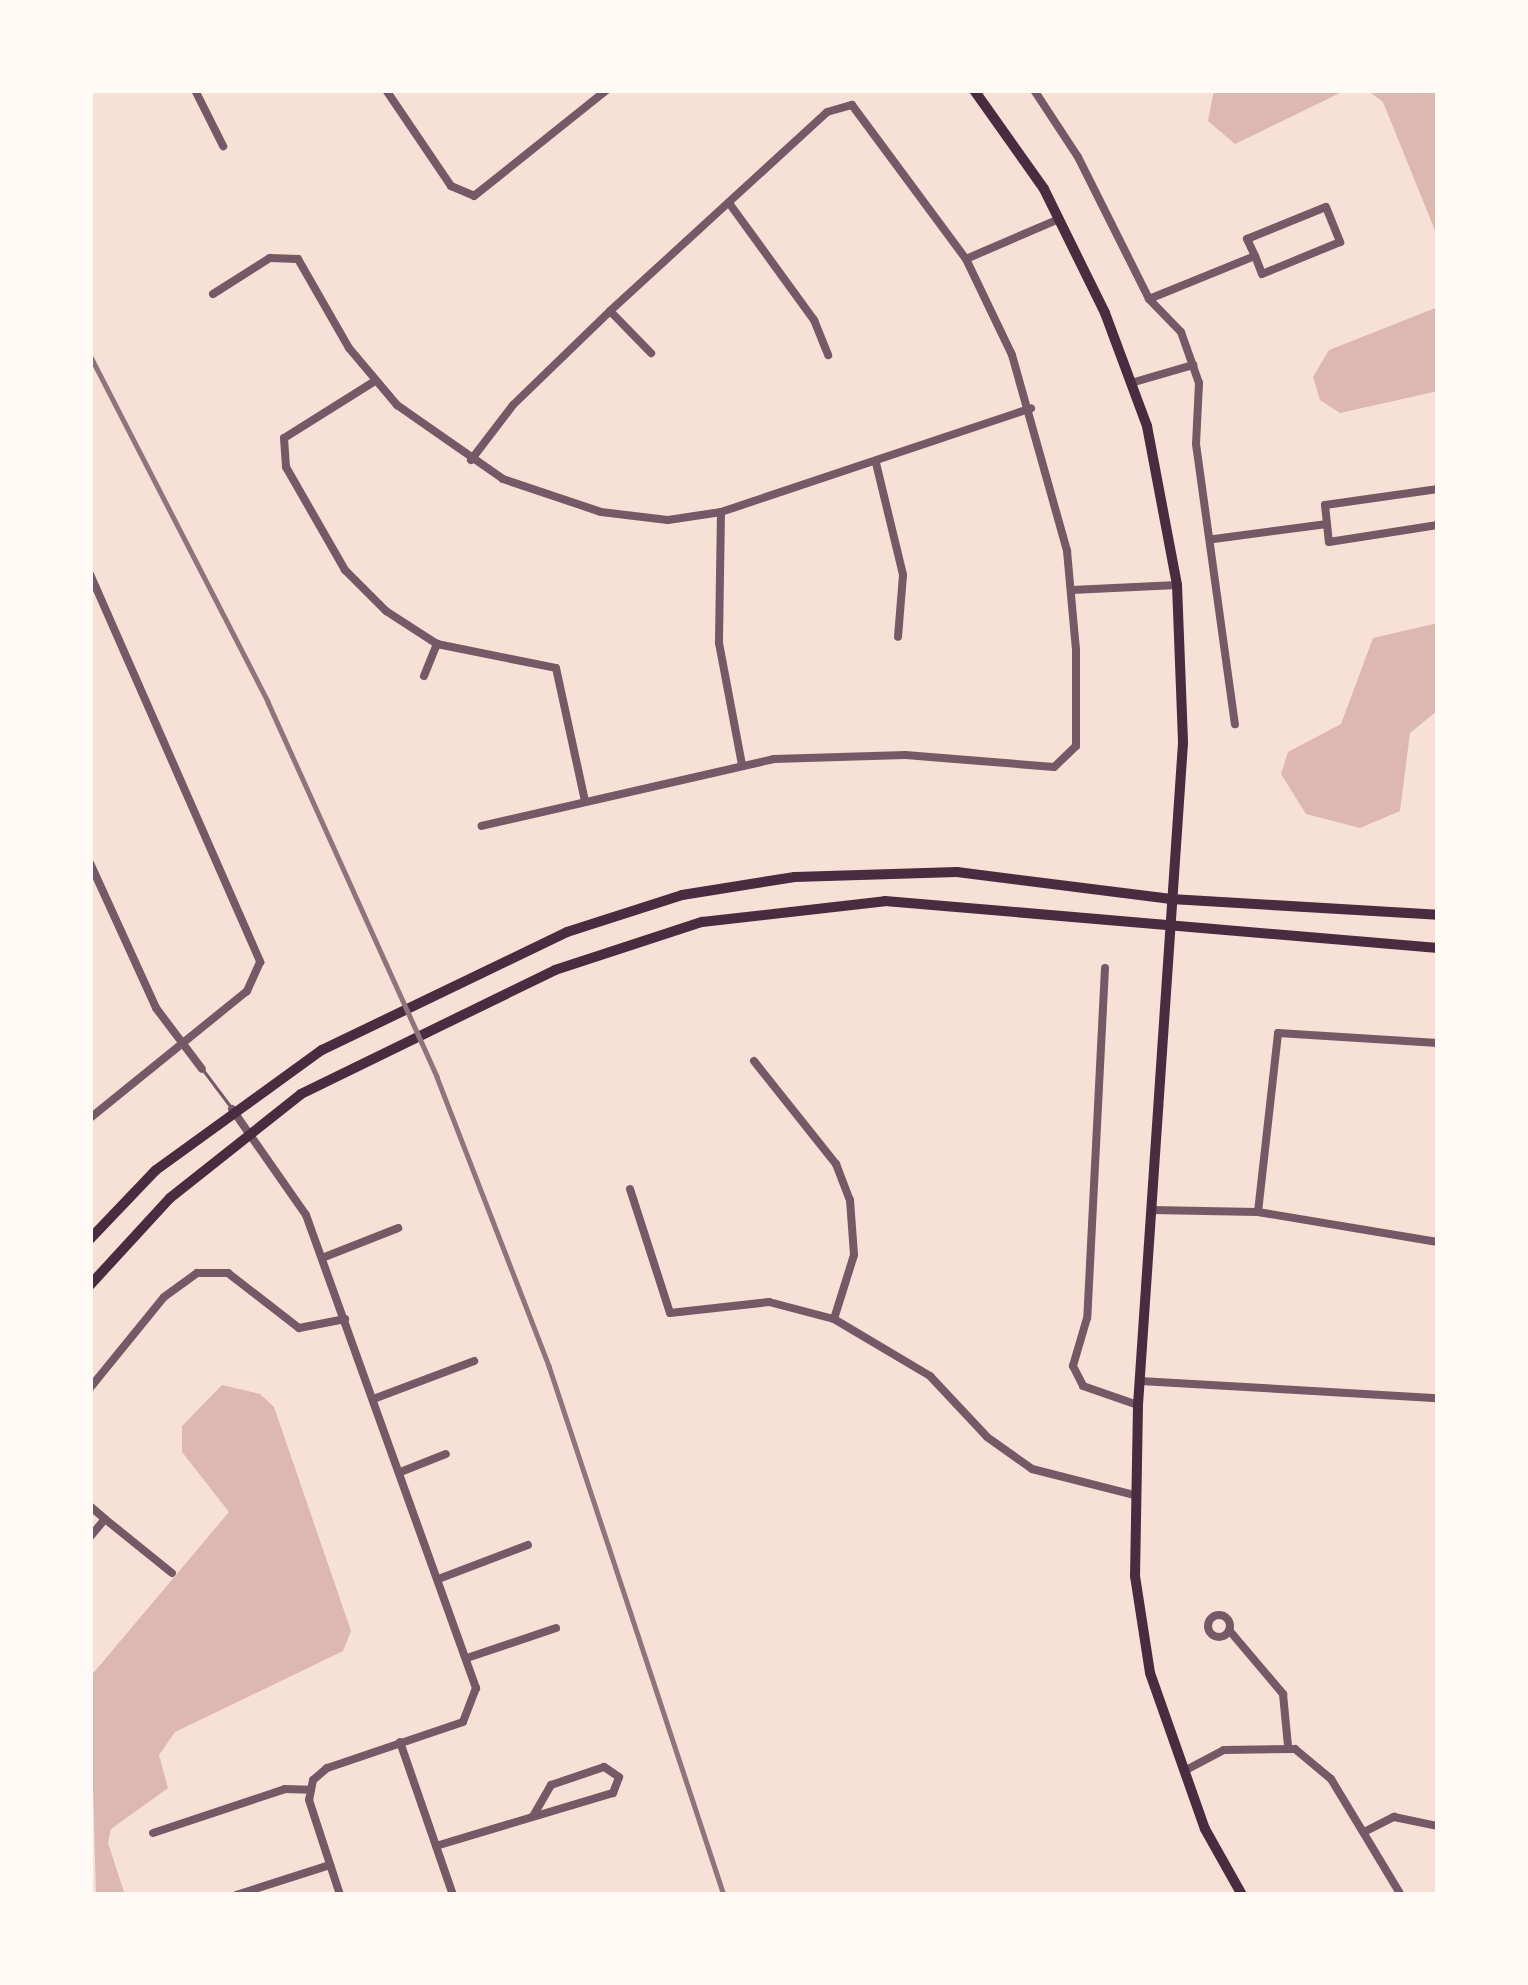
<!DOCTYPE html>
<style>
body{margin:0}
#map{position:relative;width:1528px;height:1985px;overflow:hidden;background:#f7e1d7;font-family:Barlow,sans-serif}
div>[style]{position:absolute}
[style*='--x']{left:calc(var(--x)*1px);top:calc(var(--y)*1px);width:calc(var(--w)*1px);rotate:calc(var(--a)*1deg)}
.water>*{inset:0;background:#dcb8b0}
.service>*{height:3px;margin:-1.5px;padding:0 1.5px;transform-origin:1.5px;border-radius:1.5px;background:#755966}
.minor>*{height:8px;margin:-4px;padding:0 4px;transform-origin:4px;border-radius:4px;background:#755966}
.minor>.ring{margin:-4px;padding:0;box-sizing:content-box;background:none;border:8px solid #755966;border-radius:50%}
.secondary>*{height:10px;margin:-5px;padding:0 5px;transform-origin:5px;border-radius:5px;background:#4a2c40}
.primary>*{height:10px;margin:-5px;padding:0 5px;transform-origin:5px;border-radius:5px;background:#4a2c40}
.rail>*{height:4.5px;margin:-2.25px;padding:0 2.25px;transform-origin:2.25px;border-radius:2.25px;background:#8f747c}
span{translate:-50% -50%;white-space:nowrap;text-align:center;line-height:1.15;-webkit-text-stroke:12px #fffaf5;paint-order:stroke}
.frame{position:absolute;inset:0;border:93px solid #fffaf5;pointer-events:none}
</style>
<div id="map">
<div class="water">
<i style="clip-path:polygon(1214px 90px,1346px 90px,1235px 144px,1208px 121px)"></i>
<i style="clip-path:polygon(1367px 90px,1438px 90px,1438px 238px,1383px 102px)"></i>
<i style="clip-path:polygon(1438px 307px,1438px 391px,1340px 413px,1320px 400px,1313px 377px,1329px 350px)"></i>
<i style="clip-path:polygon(1438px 623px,1438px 710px,1410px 733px,1400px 811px,1360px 828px,1306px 814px,1281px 774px,1288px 752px,1341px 724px,1373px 638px)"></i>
<i style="clip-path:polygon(222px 1385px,260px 1394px,274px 1407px,351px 1631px,343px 1651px,175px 1732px,159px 1755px,168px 1788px,111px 1829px,108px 1843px,125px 1895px,96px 1895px,90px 1677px,229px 1512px,182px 1452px,182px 1426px)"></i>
</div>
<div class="service">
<i style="--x:203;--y:1070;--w:45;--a:53.1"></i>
</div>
<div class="minor">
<i style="--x:195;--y:90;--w:63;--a:63.4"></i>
<i style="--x:386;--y:90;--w:116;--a:55.9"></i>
<i style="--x:451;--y:186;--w:25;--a:23"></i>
<i style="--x:474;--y:196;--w:170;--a:-38.6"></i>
<i style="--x:1034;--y:90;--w:80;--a:56.7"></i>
<i style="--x:1078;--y:157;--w:159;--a:63.4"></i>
<i style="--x:1149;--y:299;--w:46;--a:45.9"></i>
<i style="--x:1181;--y:332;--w:54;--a:70.6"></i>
<i style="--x:1199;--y:383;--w:61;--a:92.8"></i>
<i style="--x:1196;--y:444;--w:283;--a:82.1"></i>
<i style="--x:729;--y:203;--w:145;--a:54"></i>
<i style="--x:814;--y:320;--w:38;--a:68"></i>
<i style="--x:966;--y:259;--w:101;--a:-23.3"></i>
<i style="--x:213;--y:294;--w:67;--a:-32.3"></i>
<i style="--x:270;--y:258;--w:28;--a:2"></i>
<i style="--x:298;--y:259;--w:103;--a:60.2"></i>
<i style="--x:349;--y:348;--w:75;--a:49.9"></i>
<i style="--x:397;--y:405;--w:129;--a:34.9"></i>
<i style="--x:503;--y:479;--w:103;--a:18.6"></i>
<i style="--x:601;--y:512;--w:67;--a:6.8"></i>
<i style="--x:668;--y:520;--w:54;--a:-8.6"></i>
<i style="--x:721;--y:512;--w:327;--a:-18.5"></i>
<i style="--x:1149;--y:299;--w:114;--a:-22.1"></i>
<i style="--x:1255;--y:256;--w:19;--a:-115"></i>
<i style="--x:1247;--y:239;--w:85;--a:-22.1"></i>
<i style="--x:1326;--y:207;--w:38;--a:68"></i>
<i style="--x:1340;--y:242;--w:84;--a:157.7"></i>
<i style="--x:1262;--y:274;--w:19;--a:-111"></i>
<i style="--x:610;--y:311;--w:59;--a:45.7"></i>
<i style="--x:375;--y:381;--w:107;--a:147.9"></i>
<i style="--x:284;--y:438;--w:29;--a:86"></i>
<i style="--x:286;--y:467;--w:119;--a:60.2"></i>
<i style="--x:345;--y:570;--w:58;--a:45"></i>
<i style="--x:386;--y:611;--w:61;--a:32.9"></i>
<i style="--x:437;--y:644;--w:121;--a:11.4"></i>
<i style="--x:556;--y:668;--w:136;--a:77.7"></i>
<i style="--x:1131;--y:383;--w:65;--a:-16.2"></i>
<i style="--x:471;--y:460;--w:69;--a:-52.6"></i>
<i style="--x:513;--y:405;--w:135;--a:-44.1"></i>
<i style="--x:610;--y:311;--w:294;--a:-42.5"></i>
<i style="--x:827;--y:112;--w:26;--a:-16"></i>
<i style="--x:852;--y:105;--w:192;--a:53.5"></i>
<i style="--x:966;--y:259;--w:106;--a:64.4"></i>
<i style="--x:1012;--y:355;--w:204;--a:74.3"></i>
<i style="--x:1067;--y:551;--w:98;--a:84.8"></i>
<i style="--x:1076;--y:649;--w:97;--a:90"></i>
<i style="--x:1076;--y:746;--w:30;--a:136"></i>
<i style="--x:1054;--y:767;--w:149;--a:-175.4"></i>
<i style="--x:905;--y:755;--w:131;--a:178.3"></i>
<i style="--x:774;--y:759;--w:300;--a:167.1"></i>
<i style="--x:876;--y:463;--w:115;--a:76.4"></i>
<i style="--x:903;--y:575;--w:62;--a:94.6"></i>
<i style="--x:1438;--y:489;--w:114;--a:171.9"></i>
<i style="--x:1325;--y:505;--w:37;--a:84"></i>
<i style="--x:1329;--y:542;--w:110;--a:-8.9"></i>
<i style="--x:721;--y:512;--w:131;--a:90.9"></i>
<i style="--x:719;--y:643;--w:124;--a:79.3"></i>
<i style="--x:1214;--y:539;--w:114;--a:-7.6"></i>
<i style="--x:90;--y:574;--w:424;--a:66.3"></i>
<i style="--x:260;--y:962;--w:32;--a:114"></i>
<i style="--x:247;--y:991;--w:202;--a:141"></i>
<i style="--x:1072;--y:590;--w:105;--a:-2.7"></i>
<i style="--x:424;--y:676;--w:35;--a:-68"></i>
<i style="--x:90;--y:863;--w:159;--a:65.5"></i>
<i style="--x:156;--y:1008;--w:76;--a:53"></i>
<i style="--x:1105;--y:968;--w:350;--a:92.9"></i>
<i style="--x:1087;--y:1318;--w:50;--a:106.3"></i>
<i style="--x:1073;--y:1366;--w:22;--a:63"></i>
<i style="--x:1083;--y:1386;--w:58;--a:19.1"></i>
<i style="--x:754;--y:1061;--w:132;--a:51.5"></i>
<i style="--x:836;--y:1164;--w:39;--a:69"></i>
<i style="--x:850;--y:1200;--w:55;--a:85.8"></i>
<i style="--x:854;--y:1255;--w:67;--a:107.4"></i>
<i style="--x:232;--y:1109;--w:129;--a:55.1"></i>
<i style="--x:306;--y:1215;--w:503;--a:70.23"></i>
<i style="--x:476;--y:1688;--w:36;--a:111"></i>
<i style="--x:463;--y:1722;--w:144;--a:161.3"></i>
<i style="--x:327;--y:1768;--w:18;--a:139"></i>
<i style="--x:313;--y:1780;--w:20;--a:101"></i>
<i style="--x:309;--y:1800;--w:100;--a:71.9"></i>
<i style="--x:630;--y:1189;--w:130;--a:72.1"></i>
<i style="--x:670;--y:1313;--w:100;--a:-6.3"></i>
<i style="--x:769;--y:1302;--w:67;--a:14.7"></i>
<i style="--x:834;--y:1319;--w:112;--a:30.7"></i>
<i style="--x:930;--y:1376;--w:83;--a:46.9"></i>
<i style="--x:987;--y:1437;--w:55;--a:35.4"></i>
<i style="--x:1032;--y:1469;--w:105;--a:14.3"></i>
<i style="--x:1151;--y:1210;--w:107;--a:1.1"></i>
<i style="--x:1258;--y:1212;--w:182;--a:9.5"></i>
<i style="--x:1258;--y:1212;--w:180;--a:-83.6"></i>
<i style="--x:1278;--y:1033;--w:160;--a:3.6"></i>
<i style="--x:322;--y:1258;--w:82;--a:-21.5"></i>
<i style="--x:1140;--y:1381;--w:298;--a:3.3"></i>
<i style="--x:90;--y:1388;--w:117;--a:-50.9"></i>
<i style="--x:164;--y:1297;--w:41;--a:-36"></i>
<i style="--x:197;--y:1273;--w:31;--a:0"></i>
<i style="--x:228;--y:1273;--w:90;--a:37.8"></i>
<i style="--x:299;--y:1328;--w:47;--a:-11.1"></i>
<i style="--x:376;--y:1398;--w:105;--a:-20.7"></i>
<i style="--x:403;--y:1471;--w:46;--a:-21.6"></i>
<i style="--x:90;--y:1506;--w:20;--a:41"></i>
<i style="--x:105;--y:1519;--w:23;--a:130"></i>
<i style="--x:105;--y:1519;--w:86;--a:38.9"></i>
<i style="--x:441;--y:1578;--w:93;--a:-20.8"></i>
<i class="ring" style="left:1208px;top:1615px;width:14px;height:14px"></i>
<i style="--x:1229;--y:1630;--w:84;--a:49.8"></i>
<i style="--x:1283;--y:1694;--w:52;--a:84.5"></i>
<i style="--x:467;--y:1658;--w:94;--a:-18.6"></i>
<i style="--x:400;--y:1742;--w:162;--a:70.9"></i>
<i style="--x:1184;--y:1771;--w:45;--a:-27.7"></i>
<i style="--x:1224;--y:1750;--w:71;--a:-0.8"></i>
<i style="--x:1295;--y:1749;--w:47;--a:39.8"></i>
<i style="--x:1331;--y:1779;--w:135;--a:58.9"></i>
<i style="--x:1364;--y:1832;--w:34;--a:-27"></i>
<i style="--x:1394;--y:1817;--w:45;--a:11.6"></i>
<i style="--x:153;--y:1833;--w:139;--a:-18.4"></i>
<i style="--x:285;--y:1789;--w:25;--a:2"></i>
<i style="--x:436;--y:1846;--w:185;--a:-16.7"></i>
<i style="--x:613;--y:1793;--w:17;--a:-69"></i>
<i style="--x:619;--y:1777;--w:18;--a:-146"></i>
<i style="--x:604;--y:1767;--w:56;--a:161.2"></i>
<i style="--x:551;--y:1785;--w:36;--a:120"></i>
<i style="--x:236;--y:1895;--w:99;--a:-17.7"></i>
</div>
<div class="secondary">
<i style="--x:974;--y:90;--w:121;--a:54.7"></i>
<i style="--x:1044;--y:189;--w:138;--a:63.8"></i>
<i style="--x:1105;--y:313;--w:121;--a:69.6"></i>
<i style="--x:1147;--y:426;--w:162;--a:79.3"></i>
<i style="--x:1177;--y:585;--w:158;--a:87.8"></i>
<i style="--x:1183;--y:743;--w:664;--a:93.89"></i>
<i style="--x:1138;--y:1405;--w:171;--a:91"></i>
<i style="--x:1135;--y:1576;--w:98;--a:81.2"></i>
<i style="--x:1150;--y:1673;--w:165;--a:70.6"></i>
<i style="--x:1205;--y:1829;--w:76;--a:60.7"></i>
</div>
<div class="primary">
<i style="--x:90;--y:1239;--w:95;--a:-46.3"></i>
<i style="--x:156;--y:1170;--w:205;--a:-35.9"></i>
<i style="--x:322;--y:1050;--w:272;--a:-25.7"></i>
<i style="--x:567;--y:932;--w:121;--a:-17.8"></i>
<i style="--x:682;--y:895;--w:114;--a:-9.1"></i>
<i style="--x:795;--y:877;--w:162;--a:-1.8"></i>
<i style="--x:957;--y:872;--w:216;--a:7.2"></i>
<i style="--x:1171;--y:899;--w:267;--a:3.4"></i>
<i style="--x:90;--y:1285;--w:118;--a:-47.4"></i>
<i style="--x:170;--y:1198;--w:167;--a:-38.4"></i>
<i style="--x:301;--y:1094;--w:283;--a:-26"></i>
<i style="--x:555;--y:970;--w:155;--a:-18.1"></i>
<i style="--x:702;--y:922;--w:184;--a:-6.5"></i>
<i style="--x:885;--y:901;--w:555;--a:4.86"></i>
</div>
<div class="rail">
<i style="--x:90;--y:355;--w:390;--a:62.8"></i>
<i style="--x:268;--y:702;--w:411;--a:65.7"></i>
<i style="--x:437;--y:1077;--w:310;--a:68.8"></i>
<i style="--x:549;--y:1366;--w:557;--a:71.7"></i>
</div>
<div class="frame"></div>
</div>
